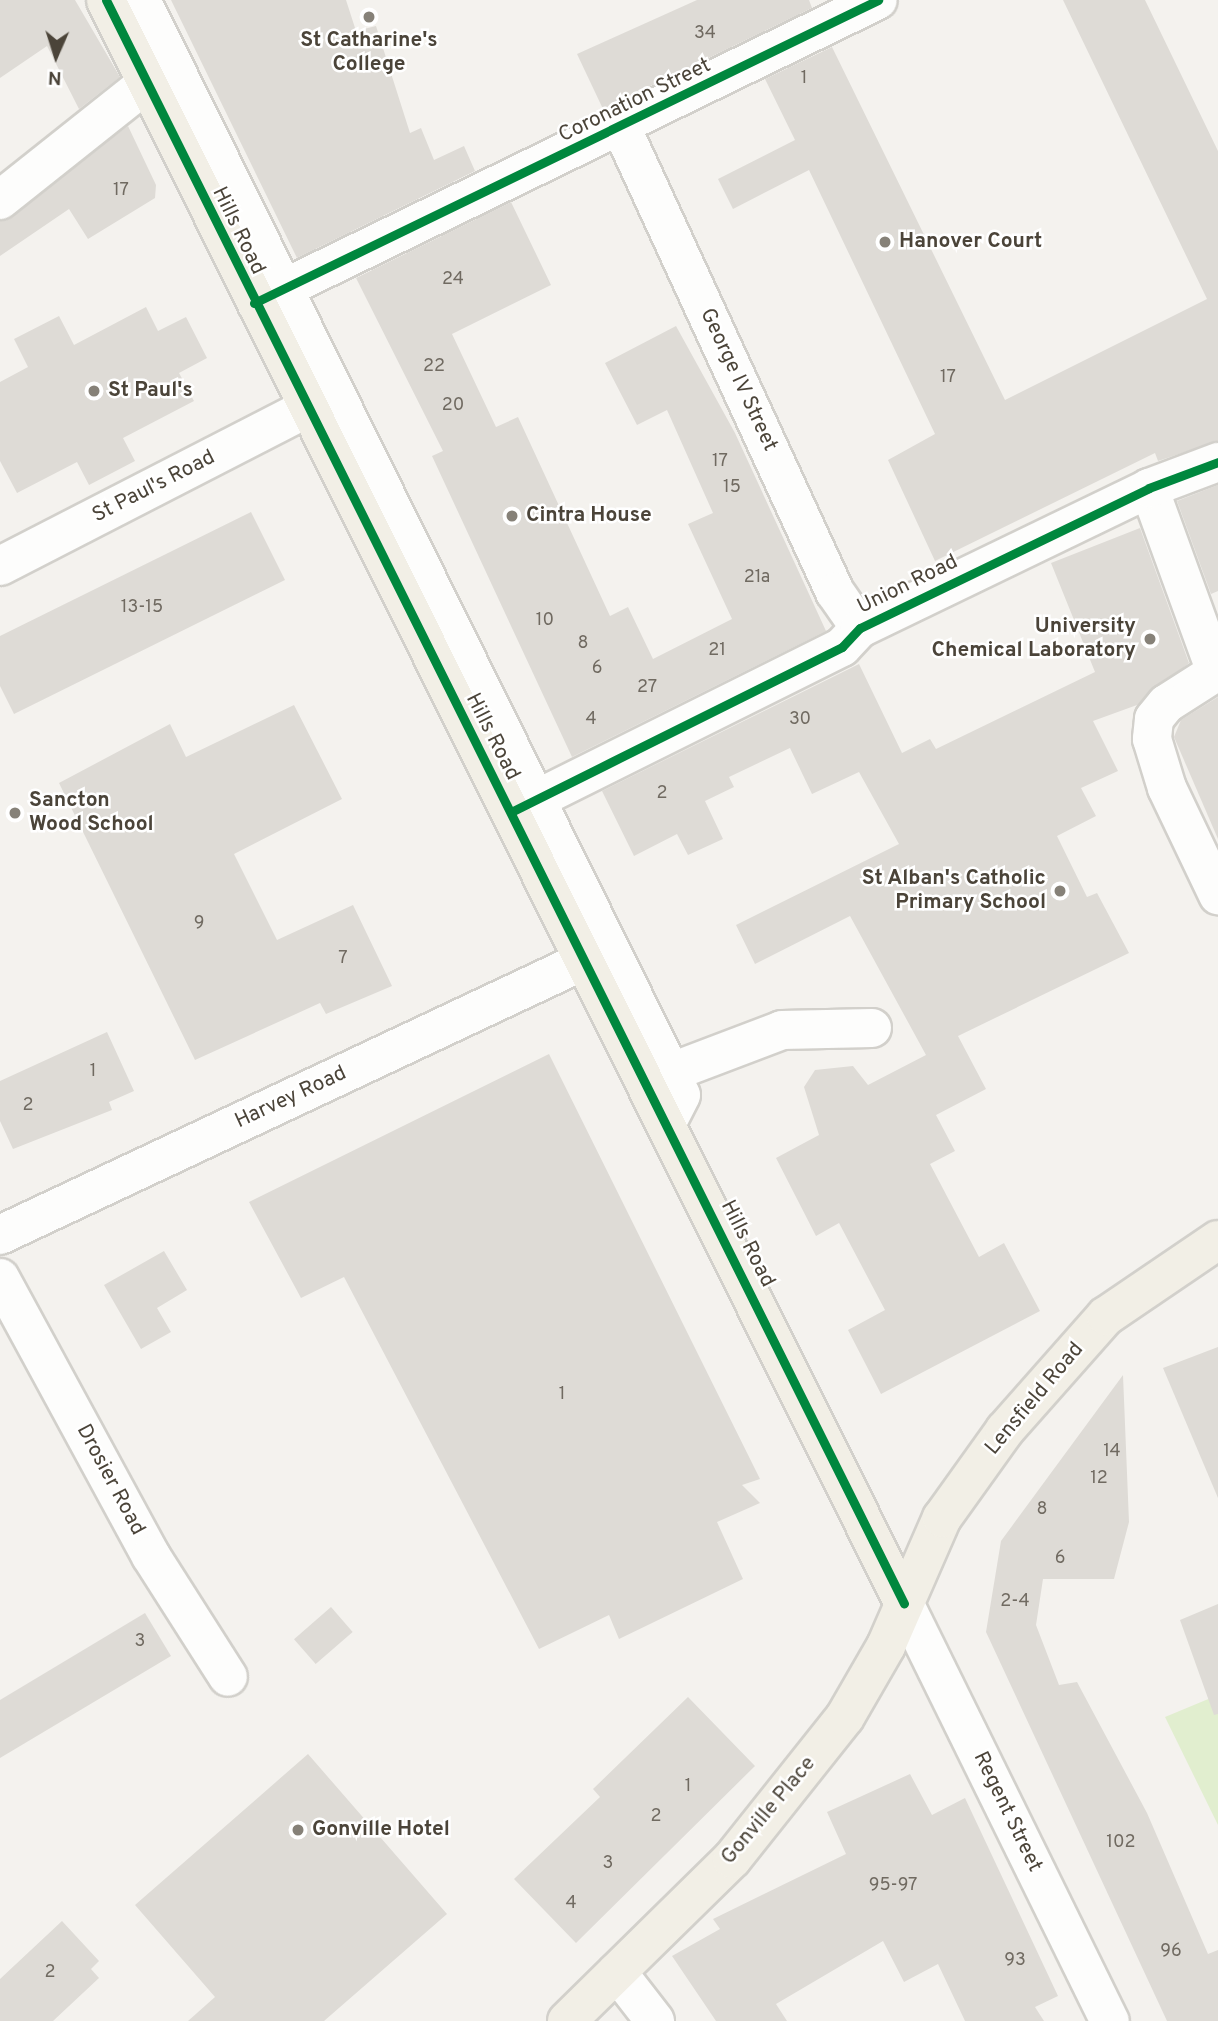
<!DOCTYPE html>
<style>
body{margin:0}
#map{position:relative;width:1218px;height:2021px;overflow:hidden;background:#f4f2ee;font-family:Overpass,sans-serif}
div>[style]{position:absolute}
[style*='--x']{left:calc(var(--x)*1px);top:calc(var(--y)*1px);width:calc(var(--w)*1px);rotate:calc(var(--a)*1deg)}
.green>*{inset:0;background:#e1eecf}
.building>*{inset:0;background:#dedbd6;transform-origin:0 0}
.roads{filter:drop-shadow(2px 0 #d2d0cb) drop-shadow(-2px 0 #d2d0cb) drop-shadow(0 2px #d2d0cb) drop-shadow(0 -2px #d2d0cb)}
.minor>*{height:38px;margin:-19px;padding:0 19px;transform-origin:19px;border-radius:19px;background:#fdfdfc}
.major>*{height:38px;margin:-19px;padding:0 19px;transform-origin:19px;border-radius:19px;background:#f2efe6}
.cycleway>*{height:9px;margin:-4.5px;padding:0 4.5px;transform-origin:4.5px;border-radius:4.5px;background:#00873e}
.dots>*{width:19px;height:19px;translate:-50% -50%;box-sizing:border-box;border:4px solid #fff;border-radius:50%}
span{translate:-50% -50%;white-space:nowrap;text-align:center;line-height:1.15;-webkit-text-stroke:5px #fff;paint-order:stroke}
.number-label{font-size:18px;color:#706a61}
.number-label span{-webkit-text-stroke-width:0}
.poi-label{font-size:21px;color:#4b4439;font-weight:700}
.left{translate:0 -50%;text-align:left}
.right{translate:-100% -50%;text-align:right}
.street-label{font-size:21px;color:#4b4439}
.north{position:absolute;left:21px;top:21px;width:70px;height:70px;-webkit-text-stroke:5px #fff;paint-order:stroke;rotate:183deg;font-size:19px;font-weight:700;line-height:28px;text-align:center;color:#4b4439}
.north::after{content:'';display:block;margin:auto;width:24px;height:32px;background:#4b4439;clip-path:polygon(50% 0,100% 100%,50% 72%,0 100%)}
</style>
<div id="map">
<div class="green">
<i style="clip-path:polygon(1218px 1695px,1218px 1825px,1165px 1717px)"></i>
</div>
<div class="building">
<i style="clip-path:polygon(0 0,75px 0,120px 77px,79px 109px,47px 46px,0 78px)"></i>
<i style="clip-path:polygon(171px 0,346px 0,356px 31px,376px 26px,410px 133px,421px 128px,434px 160px,464px 146px,475px 171px,297px 258px)"></i>
<i style="clip-path:polygon(697px 0,809px 0,812px 8px,603px 109px,577px 54px)"></i>
<i style="clip-path:polygon(1063px 0,1145px 0,1218px 151px,1218px 441px,1158px 461px,1155px 453px,935px 561px,888px 460px,935px 434px,809px 170px,733px 209px,718px 179px,795px 140px,765px 79px,832px 47px,1005px 400px,1207px 299px)"></i>
<i style="clip-path:polygon(128px 126px,156px 185px,155px 198px,88px 239px,69px 209px,0 256px,0 221px)"></i>
<i style="clip-path:polygon(511px 202px,551px 285px,452px 334px,496px 427px,518px 417px,610px 616px,628px 607px,653px 659px,732px 619px,688px 524px,713px 513px,667px 410px,637px 425px,605px 363px,676px 326px,735px 433px,826px 631px,572px 757px,432px 456px,443px 451px,356px 278px)"></i>
<i style="clip-path:polygon(146px 307px,158px 331px,186px 317px,207px 358px,179px 373px,194px 401px,123px 438px,135px 461px,89px 485px,77px 462px,17px 493px,0 461px,0 382px,28px 367px,14px 339px,59px 316px,74px 345px)"></i>
<i style="clip-path:polygon(1218px 485px,1218px 591px,1211px 594px,1177px 501px)"></i>
<i style="clip-path:polygon(251px 512px,285px 580px,14px 714px,0 686px,0 636px)"></i>
<i style="clip-path:polygon(1140px 528px,1189px 663px,1137px 705px,1093px 721px,1118px 771px,1081px 788px,1096px 816px,1057px 836px,1087px 897px,1097px 893px,1129px 953px,958px 1036px,986px 1089px,936px 1115px,955px 1151px,930px 1164px,979px 1257px,1004px 1243px,1040px 1311px,881px 1394px,848px 1330px,885px 1310px,839px 1223px,816px 1236px,776px 1158px,819px 1135px,804px 1087px,815px 1070px,853px 1066px,868px 1085px,926px 1055px,850px 916px,755px 964px,736px 925px,899px 844px,859px 772px,812px 794px,790px 748px,729px 777px,734px 787px,705px 801px,723px 839px,688px 855px,677px 834px,634px 856px,602px 791px,859px 664px,902px 753px,930px 739px,936px 749px,1095px 672px,1051px 563px)"></i>
<i style="clip-path:polygon(1218px 697px,1218px 839px,1174px 737px,1181px 720px)"></i>
<i style="clip-path:polygon(294px 705px,342px 799px,234px 854px,277px 940px,353px 905px,392px 986px,326px 1014px,320px 1003px,195px 1060px,59px 783px,170px 724px,186px 757px)"></i>
<i style="clip-path:polygon(107px 1032px,134px 1091px,109px 1102px,112px 1110px,13px 1149px,0 1121px,0 1081px)"></i>
<i style="clip-path:polygon(549px 1054px,760px 1479px,742px 1485px,760px 1503px,717px 1522px,743px 1579px,619px 1639px,609px 1615px,539px 1649px,344px 1277px,301px 1298px,249px 1202px)"></i>
<i style="clip-path:polygon(164px 1251px,187px 1290px,157px 1308px,171px 1332px,141px 1349px,104px 1285px)"></i>
<i style="clip-path:polygon(1218px 1347px,1218px 1498px,1163px 1368px)"></i>
<i style="clip-path:polygon(1123px 1375px,1129px 1522px,1114px 1579px,1043px 1579px,1036px 1625px,1059px 1685px,1077px 1682px,1147px 1813px,1208px 1954px,1218px 1950px,1218px 2021px,1167px 2021px,986px 1632px,1001px 1541px)"></i>
<i style="clip-path:polygon(1218px 1604px,1218px 1714px,1214px 1715px,1180px 1620px)"></i>
<i style="left:331px;top:1607px;width:33px;height:49px;rotate:49deg"></i>
<i style="clip-path:polygon(145px 1613px,171px 1656px,0 1758px,0 1700px)"></i>
<i style="clip-path:polygon(688px 1697px,755px 1766px,576px 1943px,514px 1879px,600px 1797px,593px 1789px)"></i>
<i style="clip-path:polygon(308px 1754px,447px 1914px,324px 2021px,188px 2021px,215px 1997px,135px 1905px)"></i>
<i style="clip-path:polygon(910px 1774px,932px 1815px,965px 1798px,1058px 1996px,1035px 2007px,1044px 2021px,965px 2021px,938px 1964px,904px 1982px,883px 1941px,776px 2004px,787px 2021px,716px 2021px,672px 1956px,720px 1929px,713px 1919px,846px 1854px,827px 1812px)"></i>
<i style="clip-path:polygon(62px 1921px,99px 1961px,91px 1969px,99px 1978px,53px 2021px,0 2021px,0 1979px)"></i>
</div>
<div class="roads">
<div class="minor">
<i style="--x:141;--y:0;--w:1197;--a:63.71"></i>
<i style="--x:671;--y:1073;--w:24;--a:66"></i>
<i style="--x:681;--y:1095;--w:31;--a:117"></i>
<i style="--x:622;--y:129;--w:510;--a:65.3"></i>
<i style="--x:835;--y:592;--w:44;--a:55.2"></i>
<i style="--x:0;--y:200;--w:188;--a:-38.5"></i>
<i style="--x:256;--y:302;--w:691;--a:-25.9"></i>
<i style="--x:1149;--y:488;--w:196;--a:70"></i>
<i style="--x:1216;--y:672;--w:59;--a:147.4"></i>
<i style="--x:1166;--y:704;--w:19;--a:129"></i>
<i style="--x:1154;--y:719;--w:20;--a:96"></i>
<i style="--x:1152;--y:739;--w:51;--a:73"></i>
<i style="--x:1167;--y:788;--w:119;--a:64.5"></i>
<i style="--x:0;--y:566;--w:345;--a:-27.2"></i>
<i style="--x:511;--y:812;--w:370;--a:-26.5"></i>
<i style="--x:842;--y:647;--w:26;--a:-47"></i>
<i style="--x:860;--y:628;--w:321;--a:-25.8"></i>
<i style="--x:1149;--y:488;--w:74;--a:-20.6"></i>
<i style="--x:648;--y:1081;--w:143;--a:-20.8"></i>
<i style="--x:782;--y:1030;--w:90;--a:-1.3"></i>
<i style="--x:0;--y:1235;--w:644;--a:-25.17"></i>
<i style="--x:0;--y:1278;--w:316;--a:61.5"></i>
<i style="--x:151;--y:1556;--w:143;--a:57.5"></i>
<i style="--x:904;--y:1603;--w:466;--a:63.8"></i>
<i style="--x:617;--y:1972;--w:62;--a:52.2"></i>
</div>
<div class="major">
<i style="--x:106;--y:0;--w:1791;--a:63.54"></i>
<i style="--x:567;--y:2021;--w:231;--a:-44.5"></i>
<i style="--x:732;--y:1859;--w:181;--a:-51.5"></i>
<i style="--x:845;--y:1717;--w:82;--a:-60"></i>
<i style="--x:886;--y:1646;--w:140;--a:-66.4"></i>
<i style="--x:942;--y:1518;--w:108;--a:-54.4"></i>
<i style="--x:1005;--y:1430;--w:152;--a:-48.5"></i>
<i style="--x:1106;--y:1316;--w:135;--a:-34.2"></i>
</div>
</div>
<div class="cycleway">
<i style="--x:106;--y:0;--w:1791;--a:63.54"></i>
<i style="--x:254;--y:303;--w:694;--a:-25.9"></i>
<i style="--x:511;--y:812;--w:370;--a:-26.5"></i>
<i style="--x:842;--y:647;--w:26;--a:-47"></i>
<i style="--x:860;--y:628;--w:321;--a:-25.8"></i>
<i style="--x:1149;--y:488;--w:74;--a:-20.6"></i>
</div>
<div class="dots">
<i style="left:369px;top:17px;background:#868178"></i>
<i style="left:885px;top:242px;background:#868178"></i>
<i style="left:94px;top:391px;background:#868178"></i>
<i style="left:512px;top:516px;background:#868178"></i>
<i style="left:1150px;top:639px;background:#868178"></i>
<i style="left:15px;top:813px;background:#868178"></i>
<i style="left:1060px;top:891px;background:#868178"></i>
<i style="left:298px;top:1830px;background:#868178"></i>
</div>
<div class="number-label">
<span style="left:705px;top:34px">34</span>
<span style="left:804px;top:79px">1</span>
<span style="left:121px;top:191px">17</span>
<span style="left:453px;top:280px">24</span>
<span style="left:434px;top:367px">22</span>
<span style="left:948px;top:378px">17</span>
<span style="left:453px;top:406px">20</span>
<span style="left:720px;top:462px">17</span>
<span style="left:732px;top:488px">15</span>
<span style="left:757px;top:578px">21a</span>
<span style="left:142px;top:608px">13-15</span>
<span style="left:545px;top:621px">10</span>
<span style="left:583px;top:644px">8</span>
<span style="left:717px;top:651px">21</span>
<span style="left:597px;top:669px">6</span>
<span style="left:647px;top:688px">27</span>
<span style="left:591px;top:720px">4</span>
<span style="left:800px;top:720px">30</span>
<span style="left:662px;top:794px">2</span>
<span style="left:199px;top:924px">9</span>
<span style="left:343px;top:959px">7</span>
<span style="left:93px;top:1072px">1</span>
<span style="left:28px;top:1106px">2</span>
<span style="left:562px;top:1395px">1</span>
<span style="left:1112px;top:1452px">14</span>
<span style="left:1099px;top:1479px">12</span>
<span style="left:1042px;top:1510px">8</span>
<span style="left:1060px;top:1559px">6</span>
<span style="left:1015px;top:1602px">2-4</span>
<span style="left:140px;top:1642px">3</span>
<span style="left:688px;top:1787px">1</span>
<span style="left:656px;top:1817px">2</span>
<span style="left:1121px;top:1843px">102</span>
<span style="left:608px;top:1864px">3</span>
<span style="left:893px;top:1886px">95-97</span>
<span style="left:571px;top:1904px">4</span>
<span style="left:1171px;top:1952px">96</span>
<span style="left:1015px;top:1961px">93</span>
<span style="left:50px;top:1973px">2</span>
</div>
<div class="poi-label">
<span style="left:369px;top:53px">St Catharine's<br>College</span>
<span class="left" style="left:899px;top:242px">Hanover Court</span>
<span class="left" style="left:108px;top:391px">St Paul's</span>
<span class="left" style="left:526px;top:516px">Cintra House</span>
<span class="right" style="left:1136px;top:639px">University<br>Chemical Laboratory</span>
<span class="left" style="left:29px;top:813px">Sancton<br>Wood School</span>
<span class="right" style="left:1046px;top:891px">St Alban's Catholic<br>Primary School</span>
<span class="left" style="left:312px;top:1830px">Gonville Hotel</span>
</div>
<div class="street-label">
<span style="left:635px;top:101px;rotate:-26deg">Coronation Street</span>
<span style="left:238px;top:231px;rotate:64deg">Hills Road</span>
<span style="left:738px;top:380px;rotate:65deg">George IV Street</span>
<span style="left:154px;top:487px;rotate:-27deg">St Paul's Road</span>
<span style="left:908px;top:585px;rotate:-26deg">Union Road</span>
<span style="left:492px;top:737px;rotate:63deg">Hills Road</span>
<span style="left:291px;top:1098px;rotate:-25deg">Harvey Road</span>
<span style="left:747px;top:1244px;rotate:63deg">Hills Road</span>
<span style="left:1035px;top:1399px;rotate:-50deg">Lensfield Road</span>
<span style="left:110px;top:1480px;rotate:62deg">Drosier Road</span>
<span style="left:769px;top:1811px;rotate:-50deg">Gonville Place</span>
<span style="left:1007px;top:1812px;rotate:64deg">Regent Street</span>
</div>
<div class="north">N</div>
</div>
